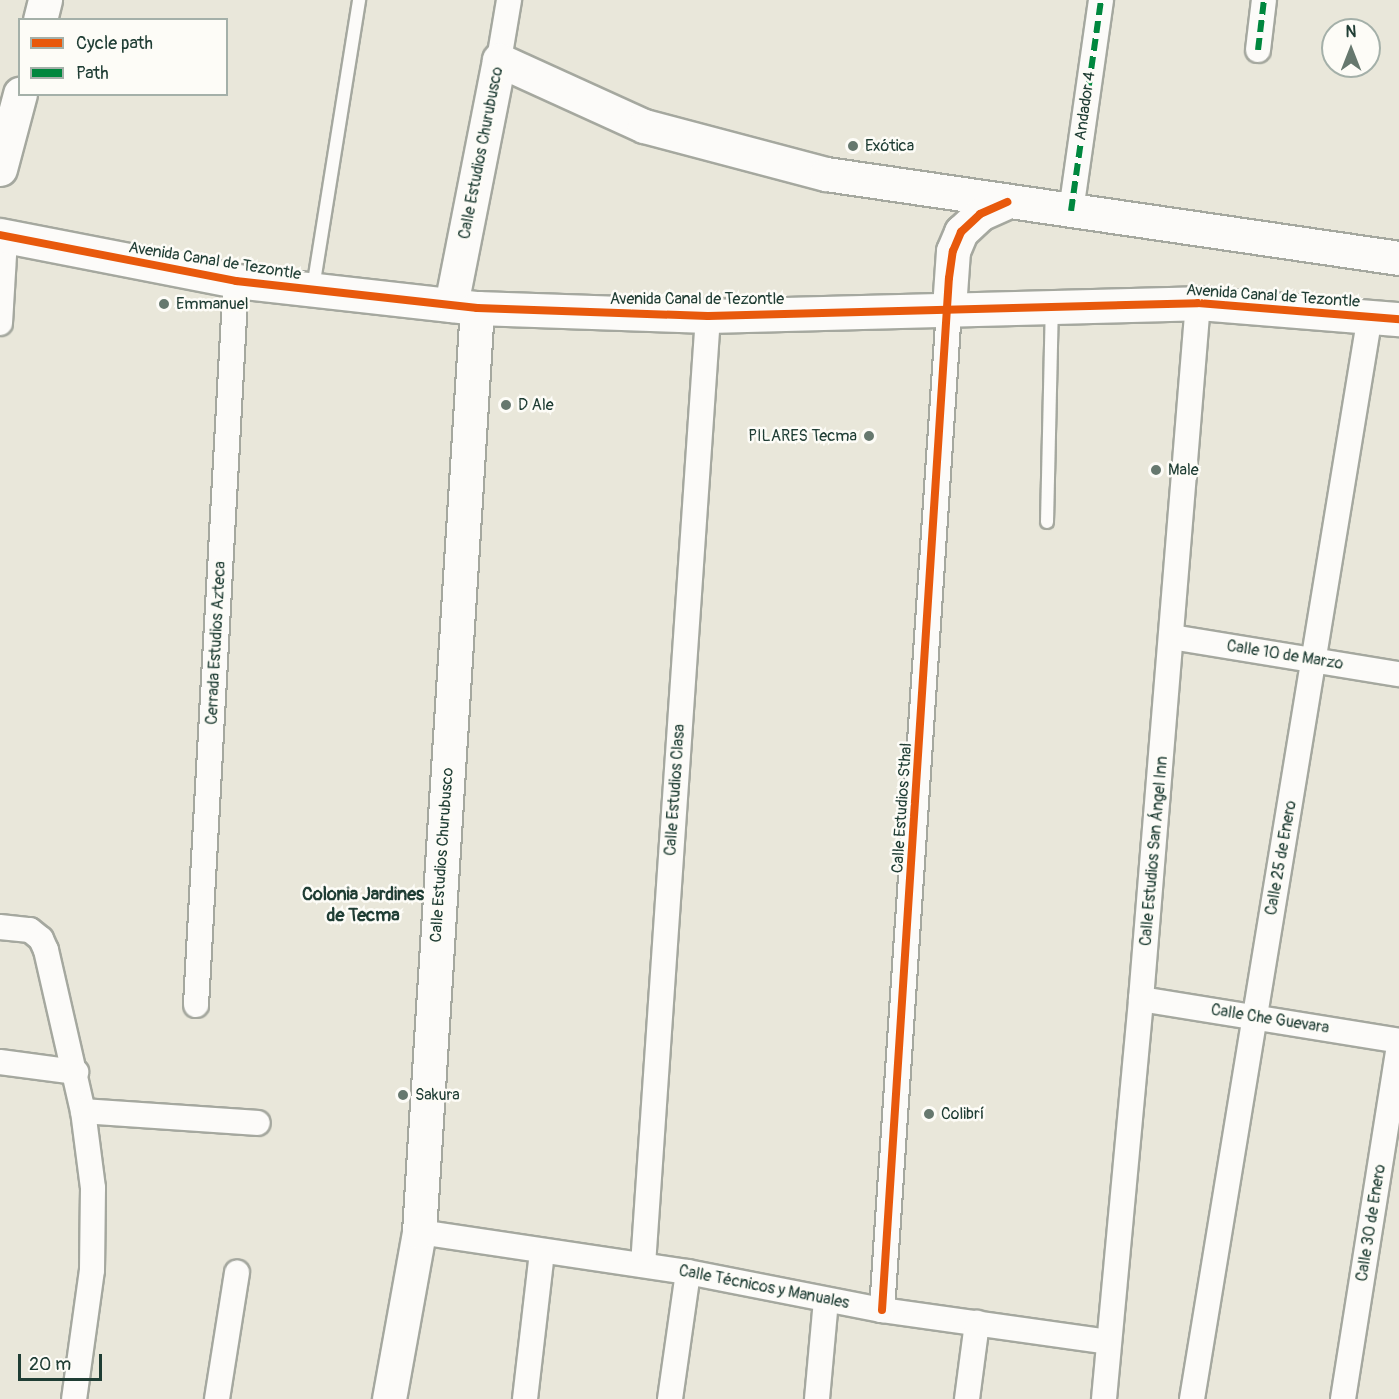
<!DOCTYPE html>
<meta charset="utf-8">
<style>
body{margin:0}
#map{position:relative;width:1399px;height:1399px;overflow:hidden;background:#e9e7da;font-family:Pangolin,sans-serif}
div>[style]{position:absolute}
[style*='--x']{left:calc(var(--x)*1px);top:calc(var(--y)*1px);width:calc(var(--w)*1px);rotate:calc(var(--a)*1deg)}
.roads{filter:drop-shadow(2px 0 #a5a89f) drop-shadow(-2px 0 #a5a89f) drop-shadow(0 2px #a5a89f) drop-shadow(0 -2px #a5a89f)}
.lane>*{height:12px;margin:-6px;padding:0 6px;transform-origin:6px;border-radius:6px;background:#fcfbf9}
.street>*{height:24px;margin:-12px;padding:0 12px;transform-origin:12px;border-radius:12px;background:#fcfbf9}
.secondary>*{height:33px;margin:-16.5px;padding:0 16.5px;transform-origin:16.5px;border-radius:16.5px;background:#fcfbf9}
.quiet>*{height:6px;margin-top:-3px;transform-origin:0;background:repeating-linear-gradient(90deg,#00873e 0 12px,transparent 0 18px)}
.cycleway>*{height:8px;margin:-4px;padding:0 4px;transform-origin:4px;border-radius:4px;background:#e8590c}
.dots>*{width:16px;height:16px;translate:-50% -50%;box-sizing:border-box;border:3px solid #fdfcf7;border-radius:50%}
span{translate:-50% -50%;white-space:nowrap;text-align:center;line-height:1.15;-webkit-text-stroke:5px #fdfcf7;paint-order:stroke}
.street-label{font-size:16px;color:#1f3d34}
.poi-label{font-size:16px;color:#1f3d34}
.left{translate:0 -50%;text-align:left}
.right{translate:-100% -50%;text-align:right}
.neighbourhood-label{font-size:18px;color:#1f3d34;font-weight:700}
.legend{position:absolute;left:18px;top:18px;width:210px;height:78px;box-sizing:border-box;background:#fdfcf7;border:2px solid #a4b0a9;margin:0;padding:8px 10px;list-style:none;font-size:18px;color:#1f3d34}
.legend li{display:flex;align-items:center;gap:12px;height:30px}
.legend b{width:30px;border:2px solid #a4b0a9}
.north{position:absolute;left:1321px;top:18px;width:60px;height:60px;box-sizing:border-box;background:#fdfcf7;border:2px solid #a4b0a9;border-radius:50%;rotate:0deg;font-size:16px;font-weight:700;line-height:24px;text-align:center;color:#1f3d34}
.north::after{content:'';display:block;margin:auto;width:21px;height:27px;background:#66786e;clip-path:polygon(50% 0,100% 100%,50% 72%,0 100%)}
.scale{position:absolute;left:18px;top:1354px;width:84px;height:27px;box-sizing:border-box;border:3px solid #1f3d34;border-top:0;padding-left:8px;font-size:18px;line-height:21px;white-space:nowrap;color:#1f3d34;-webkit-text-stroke:4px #fdfcf7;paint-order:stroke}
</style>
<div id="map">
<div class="roads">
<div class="lane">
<i style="--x:313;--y:288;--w:292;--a:-80.9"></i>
<i style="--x:1047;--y:522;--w:215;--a:-88.7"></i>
</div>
<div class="street">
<i style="--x:1258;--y:50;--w:50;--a:-83.2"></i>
<i style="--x:499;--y:60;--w:61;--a:-80.5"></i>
<i style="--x:1071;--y:211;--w:213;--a:-81.9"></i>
<i style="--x:0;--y:323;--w:85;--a:-86.6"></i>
<i style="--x:1172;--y:637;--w:230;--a:9.3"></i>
<i style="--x:0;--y:927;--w:30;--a:6"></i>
<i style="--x:30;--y:930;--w:14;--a:39"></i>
<i style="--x:41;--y:939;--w:12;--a:66"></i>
<i style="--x:46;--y:950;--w:165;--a:77.1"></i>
<i style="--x:83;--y:1111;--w:78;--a:82.6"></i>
<i style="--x:93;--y:1188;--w:82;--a:90.7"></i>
<i style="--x:92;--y:1270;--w:130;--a:97.9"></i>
<i style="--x:1141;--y:999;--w:261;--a:9.2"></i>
<i style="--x:196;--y:1005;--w:725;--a:-86.84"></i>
<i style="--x:0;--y:1062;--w:77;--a:7.5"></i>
<i style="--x:83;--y:1111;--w:175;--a:3.9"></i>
<i style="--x:419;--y:1232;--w:272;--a:8.5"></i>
<i style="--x:688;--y:1272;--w:198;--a:11.1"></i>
<i style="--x:882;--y:1310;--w:229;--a:8"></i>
<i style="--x:643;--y:1265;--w:951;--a:-86.08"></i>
<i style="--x:882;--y:1310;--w:1004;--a:-86.17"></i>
<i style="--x:217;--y:1399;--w:128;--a:-81"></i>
<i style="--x:525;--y:1399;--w:147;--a:-83.4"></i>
<i style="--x:670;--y:1399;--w:128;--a:-81.9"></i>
<i style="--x:817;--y:1399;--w:99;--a:-84.8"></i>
<i style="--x:967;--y:1399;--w:77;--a:-82.5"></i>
<i style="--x:1104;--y:1399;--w:402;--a:-84.7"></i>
<i style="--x:1141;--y:999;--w:698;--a:-85.32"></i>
<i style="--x:1192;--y:1399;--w:1098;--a:-80.67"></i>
<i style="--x:1343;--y:1399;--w:356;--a:-81"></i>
</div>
<div class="secondary">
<i style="--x:40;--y:20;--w:21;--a:-76"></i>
<i style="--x:0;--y:169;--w:78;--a:-75.1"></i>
<i style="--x:0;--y:235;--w:240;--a:11"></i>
<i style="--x:236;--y:281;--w:243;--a:6.4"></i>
<i style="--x:477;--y:308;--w:231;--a:2"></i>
<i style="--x:708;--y:316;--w:490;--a:-1.5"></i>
<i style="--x:1198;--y:303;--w:202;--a:4.6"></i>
<i style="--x:451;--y:305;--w:250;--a:-78.9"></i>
<i style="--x:499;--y:60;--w:159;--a:24.5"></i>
<i style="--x:644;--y:126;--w:188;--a:14.8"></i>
<i style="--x:826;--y:174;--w:579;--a:8.34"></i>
<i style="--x:949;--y:308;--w:57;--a:-86"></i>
<i style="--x:953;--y:251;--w:21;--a:-67"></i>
<i style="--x:961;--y:232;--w:26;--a:-43"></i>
<i style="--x:980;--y:214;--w:30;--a:-24"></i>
<i style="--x:389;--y:1399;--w:170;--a:-79.8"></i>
<i style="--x:419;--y:1232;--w:926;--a:-86.41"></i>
</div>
</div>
<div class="quiet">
<i style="--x:1258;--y:50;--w:50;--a:-83.2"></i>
<i style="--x:1071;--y:211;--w:213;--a:-81.9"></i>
</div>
<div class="cycleway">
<i style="--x:0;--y:235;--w:240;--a:11"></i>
<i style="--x:236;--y:281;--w:243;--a:6.4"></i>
<i style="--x:477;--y:308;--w:231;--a:2"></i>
<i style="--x:708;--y:316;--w:490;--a:-1.5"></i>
<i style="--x:1198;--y:303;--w:202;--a:4.6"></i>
<i style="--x:882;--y:1310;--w:1034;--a:-86.29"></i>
<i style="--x:949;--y:278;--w:27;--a:-82"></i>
<i style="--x:953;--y:251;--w:21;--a:-67"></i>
<i style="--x:961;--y:232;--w:26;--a:-43"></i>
<i style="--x:980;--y:214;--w:30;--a:-24"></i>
</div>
<div class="dots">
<i style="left:853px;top:146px;background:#66786e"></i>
<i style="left:164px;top:304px;background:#66786e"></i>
<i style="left:506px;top:405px;background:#66786e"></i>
<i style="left:869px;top:436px;background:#66786e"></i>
<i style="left:1156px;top:470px;background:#66786e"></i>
<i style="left:403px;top:1095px;background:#66786e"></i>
<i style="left:929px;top:1114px;background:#66786e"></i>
</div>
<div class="street-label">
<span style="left:1085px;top:106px;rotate:-82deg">Andador 4</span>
<span style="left:481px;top:153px;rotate:-79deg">Calle Estudios Churubusco</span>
<span style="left:215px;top:261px;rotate:9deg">Avenida Canal de Tezontle</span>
<span style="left:1273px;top:296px;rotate:4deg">Avenida Canal de Tezontle</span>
<span style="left:697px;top:299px">Avenida Canal de Tezontle</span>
<span style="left:216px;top:643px;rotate:-87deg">Cerrada Estudios Azteca</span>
<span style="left:1285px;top:655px;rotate:9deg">Calle 10 de Marzo</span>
<span style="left:675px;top:790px;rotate:-86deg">Calle Estudios Clasa</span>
<span style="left:902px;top:808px;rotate:-86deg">Calle Estudios Sthal</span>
<span style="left:1154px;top:851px;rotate:-85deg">Calle Estudios San Ángel Inn</span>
<span style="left:442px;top:855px;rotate:-86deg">Calle Estudios Churubusco</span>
<span style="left:1281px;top:858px;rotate:-80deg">Calle 25 de Enero</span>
<span style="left:1270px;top:1019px;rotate:9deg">Calle Che Guevara</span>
<span style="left:1371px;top:1223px;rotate:-81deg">Calle 30 de Enero</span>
<span style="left:764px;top:1287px;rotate:11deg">Calle Técnicos y Manuales</span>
</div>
<div class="poi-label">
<span class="left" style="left:865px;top:146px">Exótica</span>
<span class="left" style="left:176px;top:304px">Emmanuel</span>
<span class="left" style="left:518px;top:405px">D Ale</span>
<span class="right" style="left:857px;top:436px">PILARES Tecma</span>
<span class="left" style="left:1168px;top:470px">Male</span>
<span class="left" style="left:415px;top:1095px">Sakura</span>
<span class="left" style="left:941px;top:1114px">Colibrí</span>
</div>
<div class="neighbourhood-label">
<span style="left:363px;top:906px">Colonia Jardines<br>de Tecma</span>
</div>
<ul class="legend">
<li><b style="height:8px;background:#e8590c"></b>Cycle path</li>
<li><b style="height:8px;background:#00873e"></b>Path</li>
</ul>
<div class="north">N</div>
<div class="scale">20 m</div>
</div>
